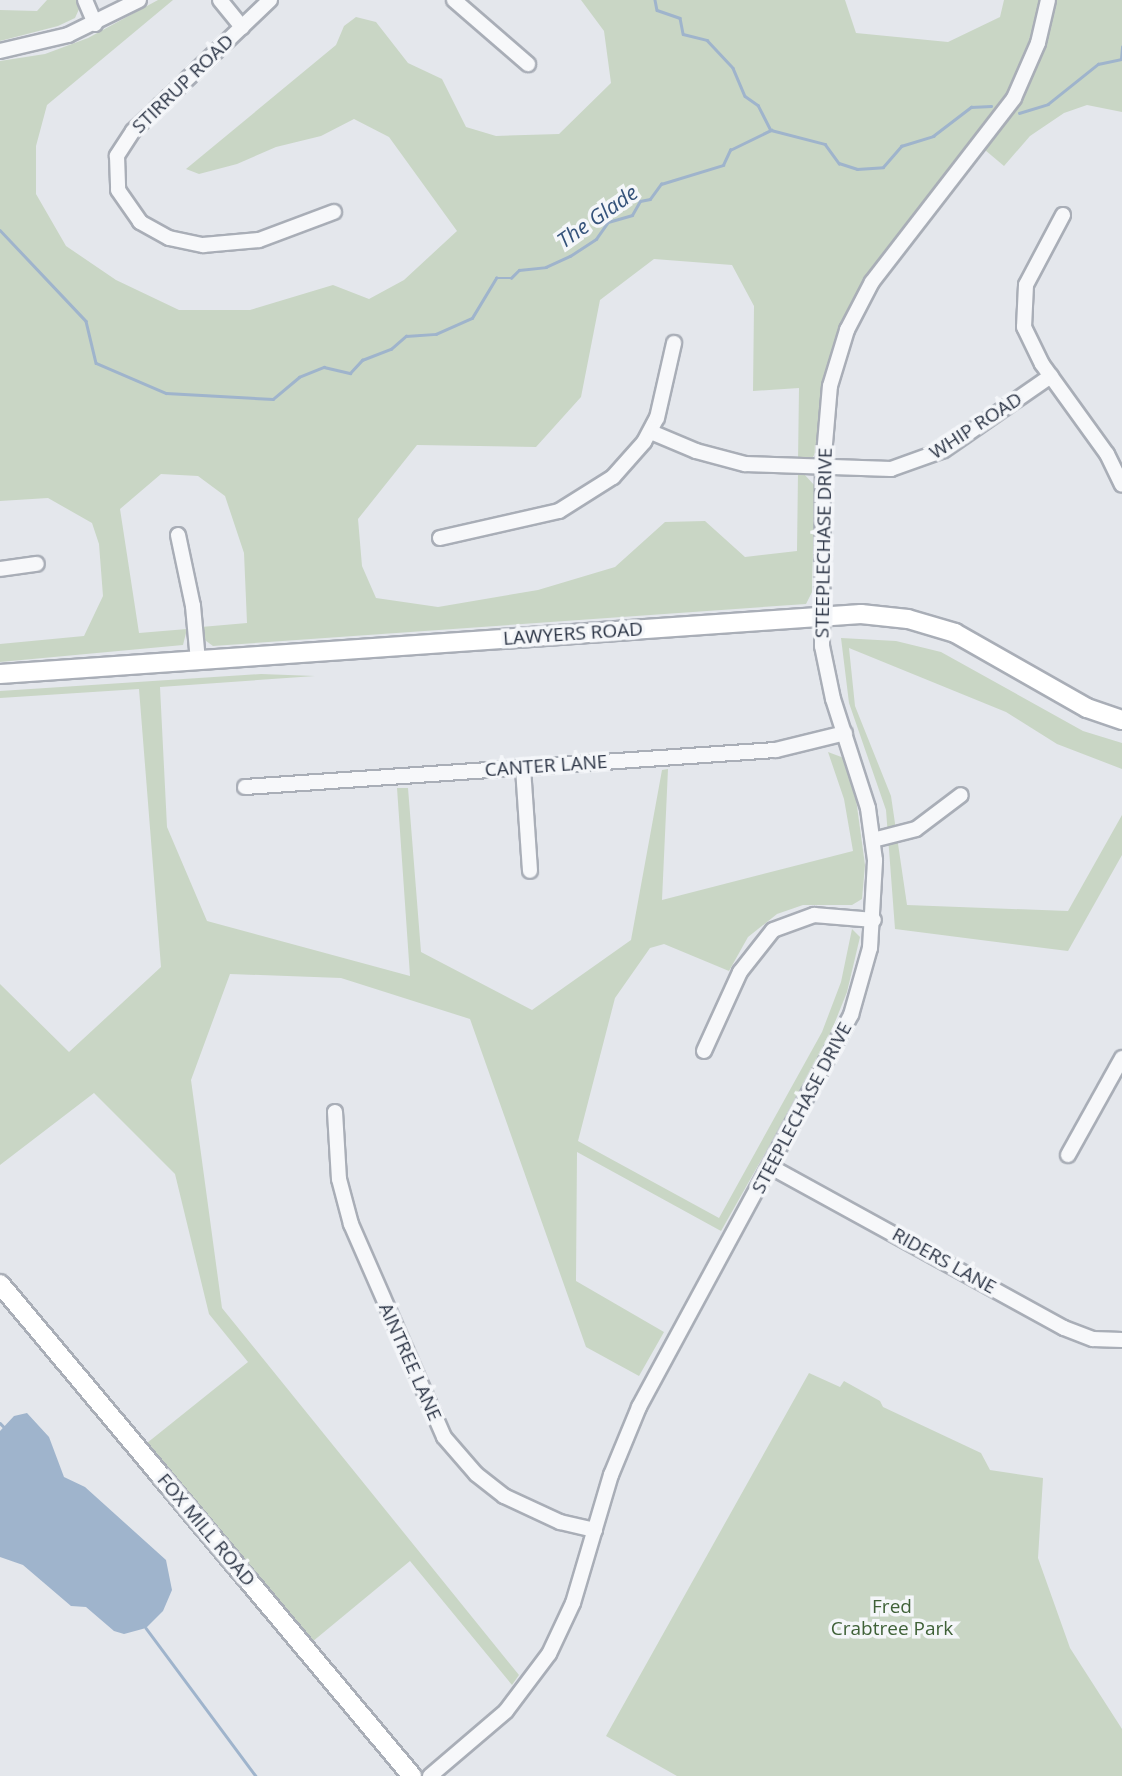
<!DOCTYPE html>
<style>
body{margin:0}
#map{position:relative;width:1122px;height:1776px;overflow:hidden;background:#e4e7ec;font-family:"Open Sans",sans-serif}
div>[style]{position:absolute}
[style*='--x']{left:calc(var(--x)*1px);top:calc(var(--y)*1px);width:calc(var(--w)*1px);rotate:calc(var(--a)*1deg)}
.green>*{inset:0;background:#c9d6c5}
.water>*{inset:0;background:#9fb4cc}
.stream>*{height:2.5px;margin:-1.25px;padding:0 1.25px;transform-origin:1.25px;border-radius:1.25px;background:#9fb4cc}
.roads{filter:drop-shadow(2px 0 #a9aeb7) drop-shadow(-2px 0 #a9aeb7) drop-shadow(0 2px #a9aeb7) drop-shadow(0 -2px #a9aeb7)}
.minor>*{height:14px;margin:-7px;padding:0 7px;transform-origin:7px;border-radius:7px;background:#f7f8fa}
.major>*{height:18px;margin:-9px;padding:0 9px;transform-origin:9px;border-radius:9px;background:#fff}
span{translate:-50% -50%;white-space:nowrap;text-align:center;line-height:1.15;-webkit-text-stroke:7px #f4f6f9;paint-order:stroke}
.street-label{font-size:19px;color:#2b3445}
.park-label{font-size:19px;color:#3f6138}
.water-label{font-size:21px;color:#34527a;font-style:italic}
</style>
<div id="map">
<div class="green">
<i style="clip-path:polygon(47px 0,78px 0,80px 7px,75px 18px,58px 26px,0 41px,0 10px,37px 11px)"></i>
<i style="clip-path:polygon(158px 0,173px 0,47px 105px,36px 146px,36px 194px,66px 246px,116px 280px,179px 310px,250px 310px,333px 285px,369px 299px,404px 280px,457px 231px,389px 137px,354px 119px,321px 136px,276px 147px,237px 164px,199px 174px,186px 169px,336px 45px,344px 26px,356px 17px,376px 22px,408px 63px,442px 79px,466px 127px,496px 136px,559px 134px,611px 83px,604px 31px,581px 0,845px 0,856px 33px,948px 42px,1000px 17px,1004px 0,1041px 0,1021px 67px,996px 115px,874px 268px,822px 399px,818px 448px,813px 457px,798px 461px,799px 388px,753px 391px,754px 306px,732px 265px,654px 259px,600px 300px,581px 397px,536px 447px,417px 445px,358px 519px,362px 566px,376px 598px,438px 607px,538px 590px,615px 567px,665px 522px,705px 521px,745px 557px,797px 551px,798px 473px,804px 474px,815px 486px,812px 592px,806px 604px,213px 646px,202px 638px,201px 627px,247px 623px,244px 553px,225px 496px,198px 476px,161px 474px,120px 509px,139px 633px,187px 629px,183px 645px,0 662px,0 644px,84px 636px,103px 596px,99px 544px,92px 523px,48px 498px,0 501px,0 61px,45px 54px,88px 38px)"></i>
<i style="clip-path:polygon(1048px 0,1122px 0,1122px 112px,1087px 105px,1064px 113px,1030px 136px,1004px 166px,985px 150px)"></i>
<i style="clip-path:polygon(841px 638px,896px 641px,941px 652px,1083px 731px,1122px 743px,1122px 769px,1057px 744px,1006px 712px,849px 648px,855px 706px,891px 796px,907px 905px,1068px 911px,1122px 815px,1122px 855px,1068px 951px,895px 929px,886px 810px,849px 703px)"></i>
<i style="clip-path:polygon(261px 674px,315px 676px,160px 687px,167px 827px,207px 921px,410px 976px,397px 788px,408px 788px,421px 952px,532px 1010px,631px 940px,662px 770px,668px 769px,662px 900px,853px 851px,844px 799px,828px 752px,844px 758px,856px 799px,865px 865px,862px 899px,852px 905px,803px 905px,777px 914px,748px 937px,729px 971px,664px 944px,650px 948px,615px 998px,578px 1141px,719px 1218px,822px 1032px,841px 982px,852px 929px,860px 937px,847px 992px,825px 1047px,721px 1231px,577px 1152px,576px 1281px,664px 1332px,639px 1376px,586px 1347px,470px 1019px,341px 978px,230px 974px,191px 1080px,222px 1308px,519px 1675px,512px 1685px,410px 1561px,312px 1642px,147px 1443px,248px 1362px,209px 1314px,175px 1174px,94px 1093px,0 1165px,0 984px,69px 1052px,161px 967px,139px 689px,0 698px,0 691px)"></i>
<i style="clip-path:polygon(809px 1373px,840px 1387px,844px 1381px,880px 1401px,883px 1407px,981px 1453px,990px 1470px,1043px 1478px,1038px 1558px,1070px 1648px,1122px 1729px,1122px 1776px,677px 1776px,606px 1736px)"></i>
</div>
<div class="water">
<i style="clip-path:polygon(27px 1413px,49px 1437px,64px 1477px,85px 1487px,166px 1560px,172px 1590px,163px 1611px,146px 1628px,124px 1634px,114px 1631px,86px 1607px,71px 1606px,23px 1565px,0 1557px,0 1431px,14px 1416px)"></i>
</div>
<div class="stream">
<i style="--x:655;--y:0;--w:10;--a:79"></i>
<i style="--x:657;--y:10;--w:24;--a:19"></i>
<i style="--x:680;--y:18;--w:16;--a:79"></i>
<i style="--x:683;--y:34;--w:25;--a:14"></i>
<i style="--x:707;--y:40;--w:38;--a:47"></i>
<i style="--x:733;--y:68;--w:30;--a:67"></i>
<i style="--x:745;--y:96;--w:16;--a:35"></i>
<i style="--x:758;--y:105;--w:28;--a:63"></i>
<i style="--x:1121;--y:59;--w:12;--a:-85"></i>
<i style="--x:1019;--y:113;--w:30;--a:-17"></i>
<i style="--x:1048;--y:104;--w:64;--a:-38.7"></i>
<i style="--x:1098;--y:64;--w:24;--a:-12"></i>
<i style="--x:0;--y:230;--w:125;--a:46.6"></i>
<i style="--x:86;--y:321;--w:43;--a:76.6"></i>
<i style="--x:96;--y:363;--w:76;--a:23.2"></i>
<i style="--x:166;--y:393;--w:107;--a:3.2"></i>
<i style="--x:273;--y:399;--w:34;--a:-40"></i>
<i style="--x:299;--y:377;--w:27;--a:-22"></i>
<i style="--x:324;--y:367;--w:27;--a:13"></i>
<i style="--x:350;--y:373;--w:18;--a:-47"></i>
<i style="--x:362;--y:360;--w:31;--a:-21"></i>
<i style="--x:391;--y:349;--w:20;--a:-41"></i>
<i style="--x:406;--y:336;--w:30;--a:-4"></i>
<i style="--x:436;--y:334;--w:39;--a:-24"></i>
<i style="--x:472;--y:318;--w:47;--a:-59"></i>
<i style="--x:496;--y:278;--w:15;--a:0"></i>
<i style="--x:511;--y:278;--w:11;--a:-45"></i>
<i style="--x:519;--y:270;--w:27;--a:-6"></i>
<i style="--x:546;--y:267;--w:26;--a:-25"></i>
<i style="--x:570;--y:256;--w:31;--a:-33"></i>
<i style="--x:596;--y:239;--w:21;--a:-55"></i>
<i style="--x:608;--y:222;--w:25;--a:-16"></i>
<i style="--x:632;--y:215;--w:16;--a:-60"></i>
<i style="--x:640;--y:201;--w:10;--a:-11"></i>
<i style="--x:650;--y:199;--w:19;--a:-54"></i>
<i style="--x:661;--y:184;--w:65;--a:-17"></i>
<i style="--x:723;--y:165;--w:17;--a:-65"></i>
<i style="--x:730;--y:150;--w:46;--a:-26"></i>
<i style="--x:771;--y:130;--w:56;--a:14.5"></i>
<i style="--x:825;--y:144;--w:24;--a:54"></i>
<i style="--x:839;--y:163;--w:19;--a:18"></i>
<i style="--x:857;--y:169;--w:26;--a:-4"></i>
<i style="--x:883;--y:167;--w:28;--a:-49"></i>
<i style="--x:901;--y:146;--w:34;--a:-17"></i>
<i style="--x:933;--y:136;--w:48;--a:-37.3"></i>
<i style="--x:971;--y:107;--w:20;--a:-3"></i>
<i style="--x:0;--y:1423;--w:6;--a:45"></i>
<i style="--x:146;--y:1628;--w:184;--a:53.4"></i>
</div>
<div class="roads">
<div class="minor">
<i style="--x:85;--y:0;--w:26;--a:67"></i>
<i style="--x:220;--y:0;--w:35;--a:51"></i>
<i style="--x:270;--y:0;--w:190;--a:136.3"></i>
<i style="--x:133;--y:131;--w:30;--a:123"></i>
<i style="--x:117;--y:156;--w:34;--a:88"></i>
<i style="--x:118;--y:190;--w:39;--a:55"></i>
<i style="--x:140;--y:222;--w:33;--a:29"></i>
<i style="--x:169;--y:238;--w:35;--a:12"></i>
<i style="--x:203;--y:245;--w:56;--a:-5.1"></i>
<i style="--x:259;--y:240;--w:80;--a:-20.5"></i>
<i style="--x:454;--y:0;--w:98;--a:40.9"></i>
<i style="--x:0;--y:51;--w:70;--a:-13.2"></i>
<i style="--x:68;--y:35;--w:79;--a:-26.2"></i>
<i style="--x:1063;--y:215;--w:79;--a:117.9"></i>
<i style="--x:1026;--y:285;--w:42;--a:92.7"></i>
<i style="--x:1024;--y:327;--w:41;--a:64.1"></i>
<i style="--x:1042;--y:364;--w:111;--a:54.2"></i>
<i style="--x:1107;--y:454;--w:34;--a:64"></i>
<i style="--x:651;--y:432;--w:49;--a:22.9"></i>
<i style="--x:696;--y:451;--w:51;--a:14.9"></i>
<i style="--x:745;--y:464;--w:146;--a:2"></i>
<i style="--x:891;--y:469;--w:56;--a:-19.7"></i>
<i style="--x:944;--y:450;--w:130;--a:-34.7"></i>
<i style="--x:178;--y:535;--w:73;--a:78.1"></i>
<i style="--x:193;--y:606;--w:55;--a:84.8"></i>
<i style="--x:440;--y:538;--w:122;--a:-12.8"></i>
<i style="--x:559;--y:511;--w:64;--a:-32.2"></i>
<i style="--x:613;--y:477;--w:47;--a:-48.5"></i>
<i style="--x:644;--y:442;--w:27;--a:-62"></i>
<i style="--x:657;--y:418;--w:77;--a:-77.2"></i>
<i style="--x:0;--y:569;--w:37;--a:-8"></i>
<i style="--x:523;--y:768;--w:103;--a:86.1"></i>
<i style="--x:245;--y:787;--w:532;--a:-3.99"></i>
<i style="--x:776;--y:750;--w:71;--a:-13.8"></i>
<i style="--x:873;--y:840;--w:44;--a:-14.3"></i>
<i style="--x:916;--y:829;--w:56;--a:-37.1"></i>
<i style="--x:704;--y:1051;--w:87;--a:-65.5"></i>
<i style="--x:740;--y:972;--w:53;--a:-51.8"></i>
<i style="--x:773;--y:930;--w:44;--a:-20.1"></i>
<i style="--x:814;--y:915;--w:60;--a:4.8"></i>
<i style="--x:335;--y:1112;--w:67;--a:86.6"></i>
<i style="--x:339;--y:1179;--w:47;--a:75.1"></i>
<i style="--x:351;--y:1224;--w:232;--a:66.4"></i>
<i style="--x:444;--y:1437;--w:49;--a:49.1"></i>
<i style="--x:476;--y:1474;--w:36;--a:38"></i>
<i style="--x:504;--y:1496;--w:62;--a:24.9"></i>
<i style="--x:560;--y:1522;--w:36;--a:13"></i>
<i style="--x:1068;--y:1155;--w:111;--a:-60.9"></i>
<i style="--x:771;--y:1167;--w:334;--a:28.8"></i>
<i style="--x:1064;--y:1328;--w:31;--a:21"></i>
<i style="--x:1093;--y:1339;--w:29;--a:2"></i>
<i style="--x:430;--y:1776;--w:100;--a:-40.5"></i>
<i style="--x:506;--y:1711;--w:71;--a:-53"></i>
<i style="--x:549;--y:1654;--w:56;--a:-64.8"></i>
<i style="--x:573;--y:1603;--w:134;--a:-73.5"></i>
<i style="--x:611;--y:1475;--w:74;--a:-67.6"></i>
<i style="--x:639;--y:1407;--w:446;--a:-61.6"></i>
<i style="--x:851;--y:1015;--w:70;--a:-74.2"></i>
<i style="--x:870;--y:948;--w:88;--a:-86.7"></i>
<i style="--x:875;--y:860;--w:52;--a:-97.7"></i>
<i style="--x:868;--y:808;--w:114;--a:-107.8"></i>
<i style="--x:833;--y:699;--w:54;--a:-101.7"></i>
<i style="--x:822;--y:646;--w:179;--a:-89.7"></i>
<i style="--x:823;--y:467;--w:81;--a:-85.1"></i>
<i style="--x:830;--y:386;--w:59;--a:-73.1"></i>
<i style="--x:847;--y:330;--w:54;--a:-62.5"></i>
<i style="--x:872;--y:282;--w:232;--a:-52.3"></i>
<i style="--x:1014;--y:98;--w:60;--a:-66.4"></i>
<i style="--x:1038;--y:43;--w:44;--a:-76.9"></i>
</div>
<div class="major">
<i style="--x:0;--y:674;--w:863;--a:-3.99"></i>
<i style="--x:861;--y:614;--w:47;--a:6.1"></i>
<i style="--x:908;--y:619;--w:49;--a:16.6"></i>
<i style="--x:955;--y:633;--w:152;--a:29.6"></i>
<i style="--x:1087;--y:708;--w:37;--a:19"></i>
<i style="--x:0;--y:1284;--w:642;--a:50.06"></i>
</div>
</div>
<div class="street-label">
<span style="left:183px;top:84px;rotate:-44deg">STIRRUP ROAD</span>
<span style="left:976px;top:426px;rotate:-33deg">WHIP ROAD</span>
<span style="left:824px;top:543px;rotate:-89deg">STEEPLECHASE DRIVE</span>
<span style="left:573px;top:634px;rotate:-4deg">LAWYERS ROAD</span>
<span style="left:546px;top:766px;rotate:-4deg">CANTER LANE</span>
<span style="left:802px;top:1108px;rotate:-62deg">STEEPLECHASE DRIVE</span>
<span style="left:944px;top:1261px;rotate:29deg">RIDERS LANE</span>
<span style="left:410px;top:1362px;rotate:66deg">AINTREE LANE</span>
<span style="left:206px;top:1530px;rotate:50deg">FOX MILL ROAD</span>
</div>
<div class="park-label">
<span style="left:892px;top:1618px">Fred<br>Crabtree Park</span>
</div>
<div class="water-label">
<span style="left:597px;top:216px;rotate:-35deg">The Glade</span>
</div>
</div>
